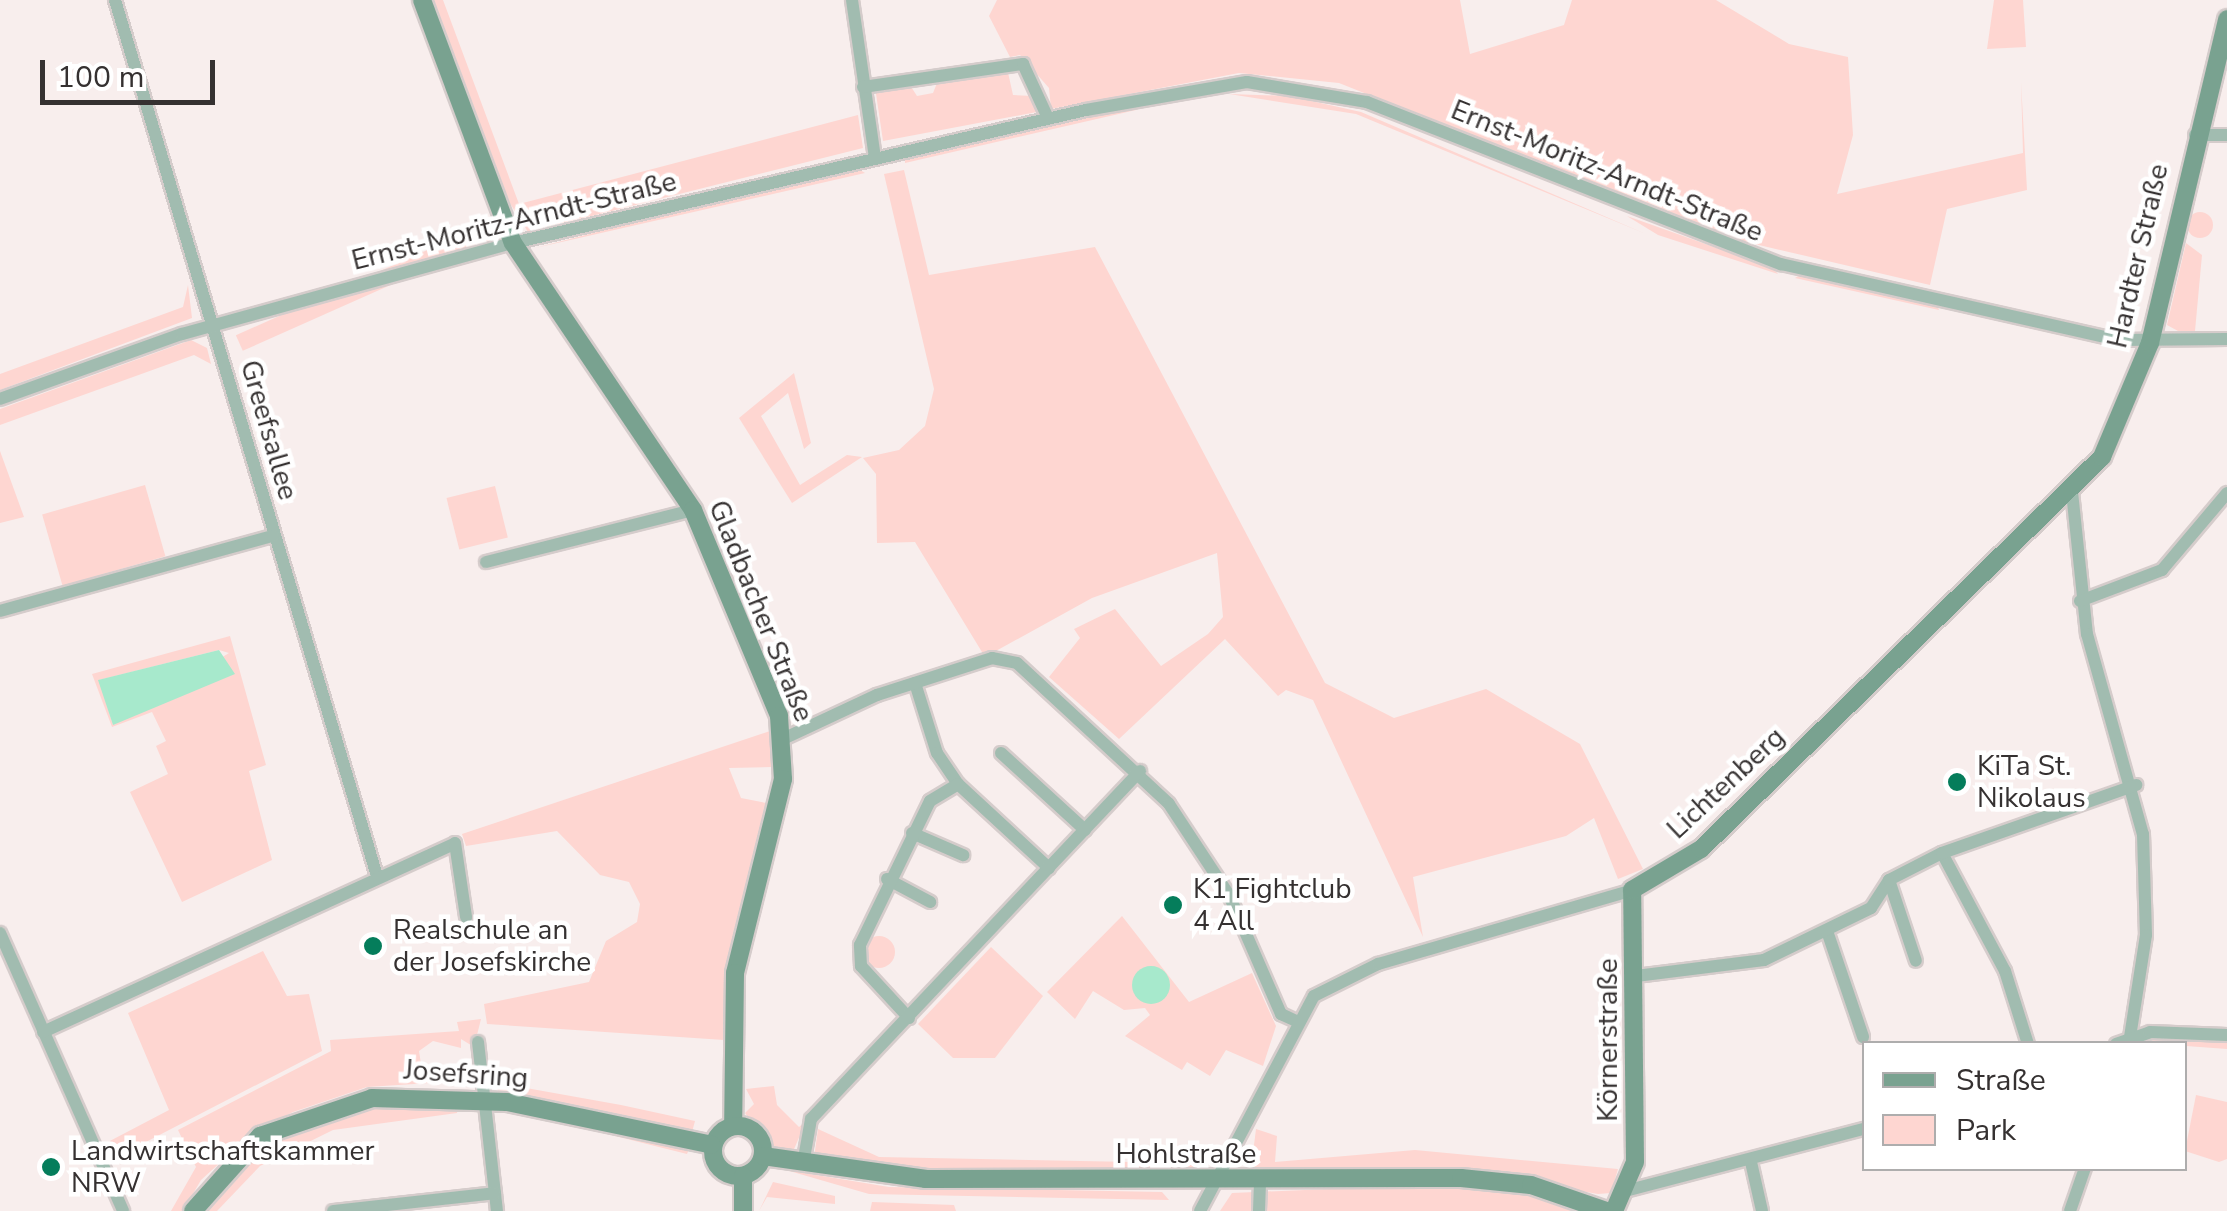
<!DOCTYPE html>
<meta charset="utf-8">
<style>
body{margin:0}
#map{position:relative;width:2227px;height:1211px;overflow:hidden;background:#f8eeed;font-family:"Nunito Sans",sans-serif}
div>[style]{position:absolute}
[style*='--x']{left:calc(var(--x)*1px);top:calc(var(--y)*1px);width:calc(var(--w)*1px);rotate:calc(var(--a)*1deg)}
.green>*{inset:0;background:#fed6d1;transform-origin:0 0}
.round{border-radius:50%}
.water>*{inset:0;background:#a7e9cc}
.roads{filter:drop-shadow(2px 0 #d5cccb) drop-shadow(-2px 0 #d5cccb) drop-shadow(0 2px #d5cccb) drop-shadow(0 -2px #d5cccb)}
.minor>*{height:12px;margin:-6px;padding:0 6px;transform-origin:6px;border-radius:6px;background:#a1bcb0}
.secondary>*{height:18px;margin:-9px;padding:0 9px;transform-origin:9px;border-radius:9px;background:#79a290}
.secondary>.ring{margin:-9px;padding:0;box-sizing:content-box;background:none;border:18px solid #79a290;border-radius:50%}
.dots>*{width:28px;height:28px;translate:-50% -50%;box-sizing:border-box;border:5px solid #fff;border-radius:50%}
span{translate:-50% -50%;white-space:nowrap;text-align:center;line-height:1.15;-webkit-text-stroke:9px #fff;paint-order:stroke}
.street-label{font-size:28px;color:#353131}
.poi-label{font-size:28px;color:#353131}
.left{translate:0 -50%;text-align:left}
.legend{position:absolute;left:1862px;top:1041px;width:325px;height:130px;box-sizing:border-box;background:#fff;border:2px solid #aeadad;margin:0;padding:12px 18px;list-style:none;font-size:30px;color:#353131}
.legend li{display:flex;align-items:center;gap:20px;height:50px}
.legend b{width:50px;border:2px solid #aeadad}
.scale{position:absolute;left:40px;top:60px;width:175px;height:45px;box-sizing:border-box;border:5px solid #353131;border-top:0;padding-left:12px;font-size:30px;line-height:35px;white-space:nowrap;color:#353131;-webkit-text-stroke:8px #fff;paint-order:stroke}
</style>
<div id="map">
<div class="green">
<i style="clip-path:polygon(433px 0,443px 0,519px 204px,858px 115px,863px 148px,528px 232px,504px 194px)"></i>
<i style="clip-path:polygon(997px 0,1460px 0,1470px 54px,1564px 25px,1572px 0,1716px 0,1789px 44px,1848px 57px,1853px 135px,1837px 194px,2023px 153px,2021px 82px,2027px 190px,1947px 209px,1930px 285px,1725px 237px,1339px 83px,1239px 73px,1051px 109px,1049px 88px,1020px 55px,1010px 57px,989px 16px)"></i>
<i style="clip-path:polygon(1994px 0,2023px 0,2026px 47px,1987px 49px)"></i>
<i style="clip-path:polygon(1007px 68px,1013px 95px,1033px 96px,1042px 111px,883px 141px,875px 87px,908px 82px,917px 96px,933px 93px,939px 78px)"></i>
<i style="clip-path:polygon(1229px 94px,1289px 96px,1361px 112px,1646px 234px,1356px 114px)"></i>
<i style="clip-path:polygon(1147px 104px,1136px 110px,905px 163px,905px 160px)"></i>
<i style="clip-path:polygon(860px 170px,865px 173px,535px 248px,651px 218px)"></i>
<i style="clip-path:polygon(904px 170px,929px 275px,1095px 247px,1325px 683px,1394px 718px,1486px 689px,1580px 744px,1643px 869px,1618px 879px,1594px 818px,1566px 836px,1413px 877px,1423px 937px,1313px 700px,1286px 690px,1278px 696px,1225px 639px,1119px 739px,1049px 677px,1080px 638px,1074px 629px,1115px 609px,1161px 666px,1208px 634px,1223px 617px,1217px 553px,1092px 598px,985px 657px,915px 542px,877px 543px,876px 474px,863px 458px,899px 450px,925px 426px,934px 389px,884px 174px)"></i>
<i class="round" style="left:2187px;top:212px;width:26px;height:26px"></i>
<i style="clip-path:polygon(1627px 216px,1773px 268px,1778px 274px,1658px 235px)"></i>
<i style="left:488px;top:223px;width:17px;height:276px;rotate:66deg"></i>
<i style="clip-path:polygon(2186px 243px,2202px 255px,2195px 331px,2178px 331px,2167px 325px)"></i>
<i style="clip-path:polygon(1800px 275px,1938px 307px,1939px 310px,1795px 278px)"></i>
<i style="clip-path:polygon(188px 285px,192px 318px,0 390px,0 374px,183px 307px)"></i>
<i style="clip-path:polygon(191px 340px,207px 348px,211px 364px,194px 355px,0 425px,0 409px)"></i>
<i style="clip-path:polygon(794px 373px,811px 443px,804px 449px,788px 393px,761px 416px,800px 485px,847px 455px,862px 457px,792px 503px,739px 418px)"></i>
<i style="clip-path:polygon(0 451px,24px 517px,0 523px)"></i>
<i style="left:145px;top:485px;width:74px;height:107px;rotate:74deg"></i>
<i style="left:495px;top:486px;width:53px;height:50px;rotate:76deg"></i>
<i style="clip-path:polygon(evenodd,230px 636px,266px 765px,249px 771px,272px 860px,182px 902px,130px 792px,168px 774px,156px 746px,166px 741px,152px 712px,112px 727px,92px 674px,230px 636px,219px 650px,229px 653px,113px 725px,99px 680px,219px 650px)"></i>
<i style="clip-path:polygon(770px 731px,772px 767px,729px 768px,741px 798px,766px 803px,724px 974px,724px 1040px,487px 1024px,484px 1004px,589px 982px,606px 941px,637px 922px,640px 904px,629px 882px,600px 875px,557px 831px,466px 846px,462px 834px)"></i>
<i style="clip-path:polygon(1122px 916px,1189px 1002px,1252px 973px,1276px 1026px,1263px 1066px,1226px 1050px,1210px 1076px,1187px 1062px,1182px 1070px,1125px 1036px,1150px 1015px,1145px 1008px,1124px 1010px,1093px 991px,1075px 1019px,1047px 992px)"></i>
<i class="round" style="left:863px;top:936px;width:32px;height:32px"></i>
<i style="clip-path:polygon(991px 947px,1043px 996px,995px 1058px,953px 1058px,918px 1024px)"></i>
<i style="clip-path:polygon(263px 951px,287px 996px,309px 994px,322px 1051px,113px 1159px,106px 1143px,169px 1110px,128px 1013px)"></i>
<i style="clip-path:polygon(481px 1019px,474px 1047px,461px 1039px,461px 1048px,433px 1041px,419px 1051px,422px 1070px,471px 1067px,475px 1058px,477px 1080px,367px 1087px,293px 1112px,254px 1132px,201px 1180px,183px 1211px,171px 1211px,196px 1167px,178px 1130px,331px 1051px,330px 1040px,459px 1031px,457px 1022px)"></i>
<i style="clip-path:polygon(2227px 1041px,2227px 1049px,2145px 1043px,2153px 1040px)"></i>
<i style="clip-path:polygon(493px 1082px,621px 1105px,695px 1121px,692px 1132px,500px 1094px)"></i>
<i style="clip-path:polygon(774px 1086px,777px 1105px,799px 1127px,806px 1121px,792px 1154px,767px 1143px,745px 1113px,754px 1104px,746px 1089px)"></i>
<i style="clip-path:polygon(2196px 1095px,2227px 1102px,2227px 1159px,2219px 1162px,2185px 1151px)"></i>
<i style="clip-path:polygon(458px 1104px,457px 1113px,333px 1130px,260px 1166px,217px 1211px,202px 1211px,225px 1176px,279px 1131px,352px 1106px)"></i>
<i style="clip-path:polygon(818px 1129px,879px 1157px,1184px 1163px,1218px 1149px,1197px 1173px,923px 1171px,814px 1158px)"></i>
<i style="clip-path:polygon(1256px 1129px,1277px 1136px,1275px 1162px,1415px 1150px,1618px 1169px,1611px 1193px,1598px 1194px,1454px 1168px,1250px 1171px,1243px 1162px,1252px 1161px)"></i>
<i style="clip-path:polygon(595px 1131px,630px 1133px,689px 1149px,687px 1154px)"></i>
<i style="clip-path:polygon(786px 1170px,889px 1187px,1162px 1192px,1169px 1200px,869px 1194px)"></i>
<i style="clip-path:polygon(773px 1182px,835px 1196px,835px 1204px,767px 1197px,759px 1211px)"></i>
<i style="clip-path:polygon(1446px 1184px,1524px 1190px,1581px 1211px,1220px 1211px,1232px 1193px)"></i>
<i style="clip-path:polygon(872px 1202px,954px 1205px,956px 1211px,870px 1211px)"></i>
</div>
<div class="water">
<i style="clip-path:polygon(219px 650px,235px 674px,113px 725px,98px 680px)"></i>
<i class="round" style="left:1132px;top:966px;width:38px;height:38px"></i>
</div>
<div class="roads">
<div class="minor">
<i style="--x:115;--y:0;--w:911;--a:73.35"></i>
<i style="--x:852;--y:0;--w:160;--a:81.7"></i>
<i style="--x:863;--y:87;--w:162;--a:-8.2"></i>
<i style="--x:1023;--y:64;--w:60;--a:65.2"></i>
<i style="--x:2195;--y:135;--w:32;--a:0"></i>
<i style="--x:0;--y:399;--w:193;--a:-19.7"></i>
<i style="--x:182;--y:334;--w:343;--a:-15.4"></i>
<i style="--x:513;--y:243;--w:588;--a:-13.07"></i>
<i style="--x:1086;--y:110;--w:163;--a:-9.9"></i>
<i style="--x:1247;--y:82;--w:122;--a:9.5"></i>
<i style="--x:1367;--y:102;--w:445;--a:21.4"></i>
<i style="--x:1781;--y:264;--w:345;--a:12.7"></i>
<i style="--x:2118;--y:340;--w:109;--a:-0.5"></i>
<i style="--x:2072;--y:492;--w:143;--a:84"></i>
<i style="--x:2087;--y:634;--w:208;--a:74.4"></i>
<i style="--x:2143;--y:834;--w:101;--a:88.3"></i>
<i style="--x:2146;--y:935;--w:110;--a:98.9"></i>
<i style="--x:486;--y:562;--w:213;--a:-14.1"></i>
<i style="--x:2080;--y:601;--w:88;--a:-20.7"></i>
<i style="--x:2162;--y:570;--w:101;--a:-49.8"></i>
<i style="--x:0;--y:611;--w:283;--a:-15.4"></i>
<i style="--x:915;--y:683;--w:73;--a:72.6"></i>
<i style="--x:937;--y:753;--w:37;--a:56"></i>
<i style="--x:958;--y:784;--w:124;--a:42.7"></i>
<i style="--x:785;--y:738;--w:102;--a:-25.1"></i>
<i style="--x:877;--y:695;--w:121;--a:-17.8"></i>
<i style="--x:992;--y:658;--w:25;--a:11"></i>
<i style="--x:1017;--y:663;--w:207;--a:42.8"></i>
<i style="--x:1169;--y:804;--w:109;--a:56.6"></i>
<i style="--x:1229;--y:895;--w:130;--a:66.4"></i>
<i style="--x:1281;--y:1014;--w:17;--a:25"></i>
<i style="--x:1001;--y:753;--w:114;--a:42.5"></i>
<i style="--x:912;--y:833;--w:56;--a:23.3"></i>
<i style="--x:1942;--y:853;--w:134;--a:61.9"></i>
<i style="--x:2005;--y:971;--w:77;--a:72.5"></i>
<i style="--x:887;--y:879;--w:49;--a:28.1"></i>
<i style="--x:1889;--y:880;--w:85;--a:71.6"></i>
<i style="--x:1827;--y:931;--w:112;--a:71.2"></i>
<i style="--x:0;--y:933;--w:304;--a:66.1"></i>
<i style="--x:1636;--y:976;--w:129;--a:-7.1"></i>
<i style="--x:1764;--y:960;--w:119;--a:-25.9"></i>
<i style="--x:1871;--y:908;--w:33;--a:-57"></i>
<i style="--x:1889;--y:880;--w:59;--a:-27"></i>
<i style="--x:1942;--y:853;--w:206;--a:-19.3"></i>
<i style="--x:909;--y:1018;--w:71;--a:-132.7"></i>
<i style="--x:861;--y:966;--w:21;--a:-93"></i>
<i style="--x:860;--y:945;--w:160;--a:-64.1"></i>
<i style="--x:930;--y:801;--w:33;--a:-31"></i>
<i style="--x:43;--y:1032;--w:453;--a:-24.6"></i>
<i style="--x:455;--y:843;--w:75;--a:81.5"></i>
<i style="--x:478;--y:1042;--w:170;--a:83.6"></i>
<i style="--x:2116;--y:1044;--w:36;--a:-19"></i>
<i style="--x:2150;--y:1032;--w:77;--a:2.2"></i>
<i style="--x:1751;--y:1162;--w:50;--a:77.3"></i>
<i style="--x:803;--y:1164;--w:46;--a:-79.9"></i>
<i style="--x:811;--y:1119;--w:479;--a:-46.6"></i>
<i style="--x:1629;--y:1190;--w:243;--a:-14.6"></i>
<i style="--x:333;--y:1211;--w:163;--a:-6.3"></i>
<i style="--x:1200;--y:1211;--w:243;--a:-62.1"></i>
<i style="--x:1314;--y:996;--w:72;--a:-26.6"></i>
<i style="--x:1378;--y:964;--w:265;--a:-16.2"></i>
<i style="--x:1259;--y:1211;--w:28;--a:-88"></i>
<i style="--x:2070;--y:1211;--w:46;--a:-70.8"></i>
</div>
<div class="secondary">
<i style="--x:422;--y:0;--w:259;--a:69.5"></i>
<i style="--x:513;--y:243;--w:322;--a:56"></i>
<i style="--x:693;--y:510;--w:223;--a:67.3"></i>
<i style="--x:779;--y:716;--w:63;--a:86.4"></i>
<i style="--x:783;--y:779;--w:200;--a:103.9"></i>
<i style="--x:735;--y:973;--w:153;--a:90.7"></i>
<i class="ring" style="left:713px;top:1126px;width:32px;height:32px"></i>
<i style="--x:763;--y:1156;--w:165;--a:8"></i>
<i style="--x:926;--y:1179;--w:535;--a:-0.11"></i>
<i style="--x:1461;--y:1178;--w:70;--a:5.7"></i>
<i style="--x:1531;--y:1185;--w:79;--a:19.1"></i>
<i style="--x:193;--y:1211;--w:101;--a:-48.2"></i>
<i style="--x:260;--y:1136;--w:118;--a:-18.7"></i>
<i style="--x:372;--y:1098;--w:135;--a:1.7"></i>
<i style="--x:507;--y:1102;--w:209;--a:11.8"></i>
<i style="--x:743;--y:1211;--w:35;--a:-90"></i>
<i style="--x:1614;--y:1211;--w:53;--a:-66.8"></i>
<i style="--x:1635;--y:1162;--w:272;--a:-90.6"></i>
<i style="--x:1632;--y:890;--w:80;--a:-30.7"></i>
<i style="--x:1701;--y:849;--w:561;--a:-44.35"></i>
<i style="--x:2102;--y:457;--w:124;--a:-67.2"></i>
<i style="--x:2150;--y:343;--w:333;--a:-76.6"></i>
</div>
</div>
<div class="dots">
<i style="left:1957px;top:782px;background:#057d5b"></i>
<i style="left:1173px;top:905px;background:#057d5b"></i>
<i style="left:373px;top:946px;background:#057d5b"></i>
<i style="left:51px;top:1167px;background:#057d5b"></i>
</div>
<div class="street-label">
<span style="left:1607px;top:171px;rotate:22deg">Ernst-Moritz-Arndt-Straße</span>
<span style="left:514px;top:221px;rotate:-14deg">Ernst-Moritz-Arndt-Straße</span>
<span style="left:2138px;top:256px;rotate:-77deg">Hardter Straße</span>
<span style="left:269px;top:430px;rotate:74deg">Greefsallee</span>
<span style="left:761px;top:611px;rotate:68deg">Gladbacher Straße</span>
<span style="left:1726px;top:783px;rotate:-43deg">Lichtenberg</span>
<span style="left:1608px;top:1040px;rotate:-90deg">Körnerstraße</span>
<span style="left:466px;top:1074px;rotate:4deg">Josefsring</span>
<span style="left:1186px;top:1154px">Hohlstraße</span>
</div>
<div class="poi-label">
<span class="left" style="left:1977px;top:782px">KiTa St.<br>Nikolaus</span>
<span class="left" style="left:1193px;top:905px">K1 Fightclub<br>4 All</span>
<span class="left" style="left:393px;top:946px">Realschule an<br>der Josefskirche</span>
<span class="left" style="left:71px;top:1167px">Landwirtschaftskammer<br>NRW</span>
</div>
<ul class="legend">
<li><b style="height:12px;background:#79a290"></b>Straße</li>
<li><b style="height:28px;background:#fed6d1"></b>Park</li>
</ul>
<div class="scale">100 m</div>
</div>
